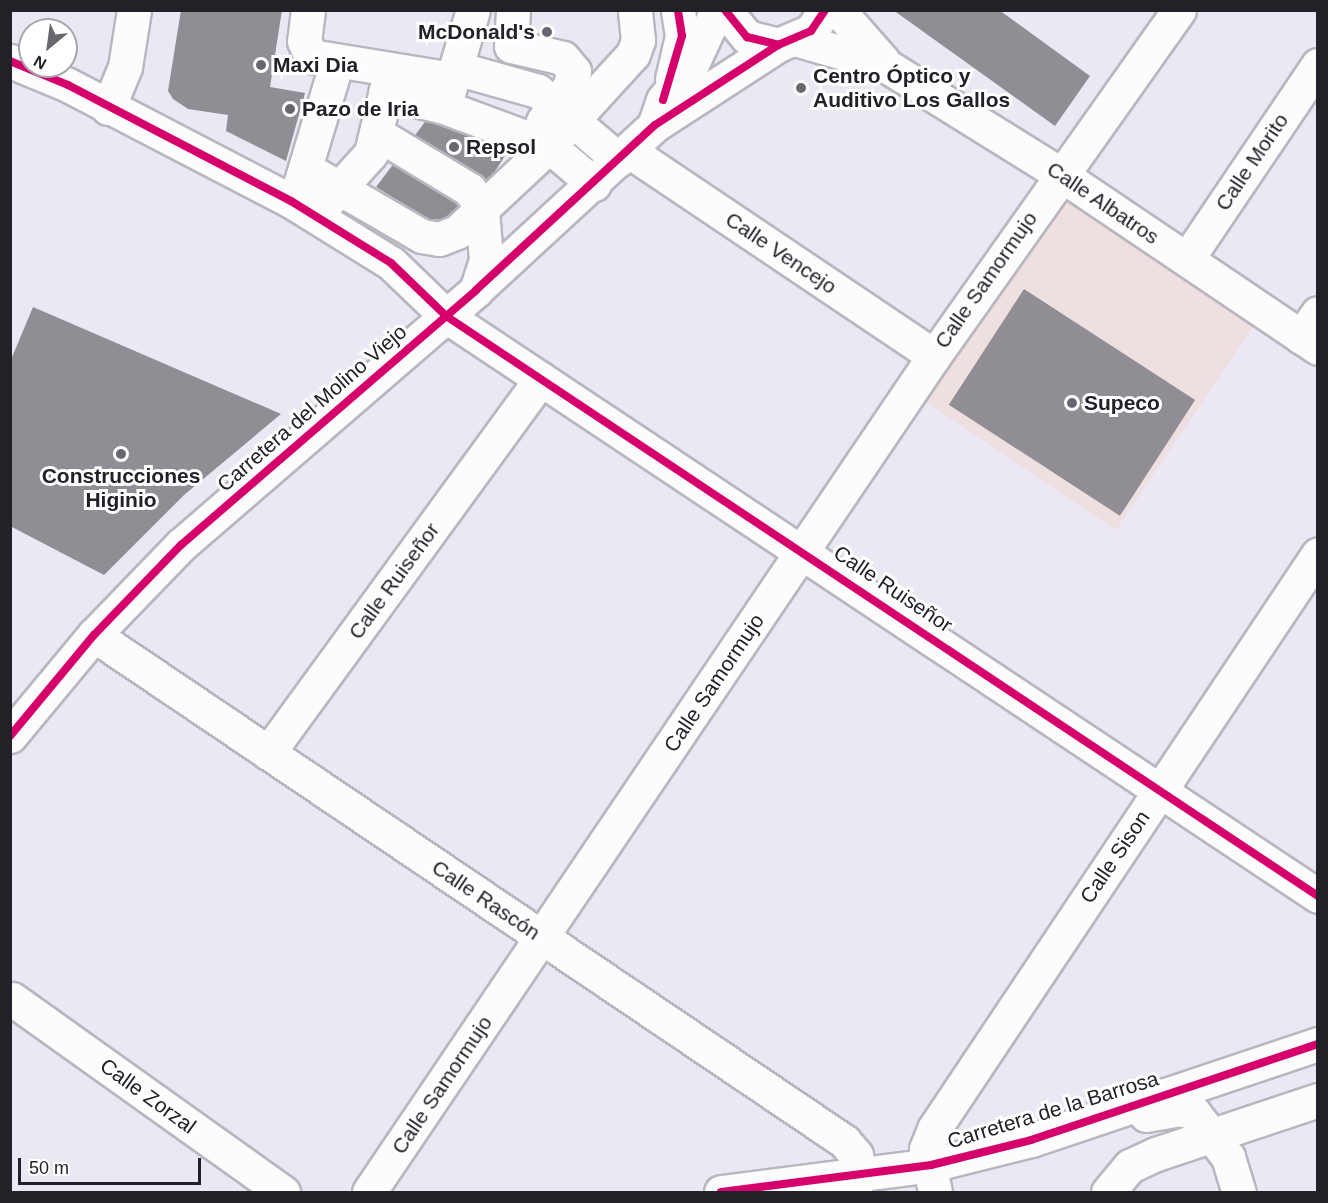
<!DOCTYPE html>
<meta charset="utf-8">
<style>
body{margin:0}
#map{position:relative;width:1328px;height:1203px;overflow:hidden;background:#ece8f3;font-family:Helvetica,sans-serif}
div>[style]{position:absolute}
[style*='--x']{left:calc(var(--x)*1px);top:calc(var(--y)*1px);width:calc(var(--w)*1px);rotate:calc(var(--a)*1deg)}
.commercial>*{inset:0;background:#eedfe0;transform-origin:0 0}
.building>*{inset:0;background:#908d94;transform-origin:0 0}
.roads{filter:drop-shadow(2px 0 #b9b6bf) drop-shadow(-2px 0 #b9b6bf) drop-shadow(0 2px #b9b6bf) drop-shadow(0 -2px #b9b6bf)}
.minor>*{height:33px;margin:-16.5px;padding:0 16.5px;transform-origin:16.5px;border-radius:16.5px;background:#fcfcfd}
.cycleway>*{height:8px;margin:-4px;padding:0 4px;transform-origin:4px;border-radius:4px;background:#d6006c}
.dots>*{width:16px;height:16px;translate:-50% -50%;box-sizing:border-box;border:3px solid #fff;border-radius:50%}
span{translate:-50% -50%;white-space:nowrap;text-align:center;line-height:1.15;-webkit-text-stroke:6px #fff;paint-order:stroke}
.poi-label{font-size:21px;color:#232028;font-weight:700}
.right{translate:-100% -50%;text-align:right}
.left{translate:0 -50%;text-align:left}
.street-label{font-size:21px;color:#232028}
.frame{position:absolute;inset:0;border:12px solid #232028;pointer-events:none}
.north{position:absolute;left:18px;top:18px;width:60px;height:60px;box-sizing:border-box;background:#fff;border:2px solid #a7a6a9;border-radius:50%;rotate:209deg;font-size:16px;font-weight:700;line-height:24px;text-align:center;color:#232028}
.north::after{content:'';display:block;margin:auto;width:21px;height:27px;background:#69666f;clip-path:polygon(50% 0,100% 100%,50% 72%,0 100%)}
.scale{position:absolute;left:18px;top:1158px;width:183px;height:27px;box-sizing:border-box;border:3px solid #232028;border-top:0;padding-left:8px;font-size:18px;line-height:21px;white-space:nowrap;color:#232028;-webkit-text-stroke:4px #fff;paint-order:stroke}
</style>
<div id="map">
<div class="commercial">
<i style="left:1062px;top:197px;width:231px;height:246px;rotate:34deg"></i>
</div>
<div class="building">
<i style="clip-path:polygon(181px 10px,282px 10px,270px 87px,305px 93px,286px 161px,226px 131px,228px 115px,188px 109px,173px 99px,168px 91px)"></i>
<i style="clip-path:polygon(893px 10px,999px 10px,1090px 76px,1055px 126px)"></i>
<i style="clip-path:polygon(434px 110px,506px 154px,487px 184px,463px 170px,466px 200px,444px 219px,430px 220px,376px 187px)"></i>
<i style="left:1024px;top:289px;width:204px;height:138px;rotate:33deg"></i>
<i style="clip-path:polygon(33px 307px,281px 414px,184px 495px,104px 575px,10px 526px,10px 362px)"></i>
</div>
<div class="roads">
<div class="minor">
<i style="--x:308;--y:10;--w:31;--a:97"></i>
<i style="--x:304;--y:41;--w:17;--a:65"></i>
<i style="--x:311;--y:56;--w:143;--a:9.3"></i>
<i style="--x:513;--y:10;--w:36;--a:93"></i>
<i style="--x:511;--y:46;--w:53;--a:13"></i>
<i style="--x:563;--y:58;--w:17;--a:50"></i>
<i style="--x:574;--y:71;--w:17;--a:107"></i>
<i style="--x:569;--y:87;--w:43;--a:127.4"></i>
<i style="--x:725;--y:10;--w:35;--a:51"></i>
<i style="--x:747;--y:37;--w:32;--a:14"></i>
<i style="--x:778;--y:45;--w:36;--a:-23"></i>
<i style="--x:811;--y:31;--w:25;--a:-56"></i>
<i style="--x:838;--y:10;--w:68;--a:48.6"></i>
<i style="--x:798;--y:40;--w:91;--a:16"></i>
<i style="--x:885;--y:65;--w:206;--a:31.9"></i>
<i style="--x:1060;--y:174;--w:311;--a:34"></i>
<i style="--x:10;--y:61;--w:63;--a:22.5"></i>
<i style="--x:68;--y:85;--w:251;--a:27.5"></i>
<i style="--x:291;--y:201;--w:118;--a:31.8"></i>
<i style="--x:391;--y:263;--w:76;--a:43.9"></i>
<i style="--x:446;--y:316;--w:1047;--a:33.63"></i>
<i style="--x:456;--y:68;--w:85;--a:15.7"></i>
<i style="--x:538;--y:91;--w:106;--a:40.4"></i>
<i style="--x:672;--y:79;--w:44;--a:-76.9"></i>
<i style="--x:682;--y:36;--w:26;--a:-99"></i>
<i style="--x:385;--y:93;--w:61;--a:13.3"></i>
<i style="--x:444;--y:107;--w:101;--a:-73.4"></i>
<i style="--x:444;--y:107;--w:112;--a:20.4"></i>
<i style="--x:549;--y:146;--w:59;--a:40.2"></i>
<i style="--x:108;--y:108;--w:44;--a:-67.5"></i>
<i style="--x:125;--y:67;--w:58;--a:-81"></i>
<i style="--x:656;--y:120;--w:21;--a:-71"></i>
<i style="--x:663;--y:100;--w:44;--a:-50.5"></i>
<i style="--x:691;--y:66;--w:62;--a:-65.1"></i>
<i style="--x:376;--y:133;--w:110;--a:31.2"></i>
<i style="--x:470;--y:190;--w:22;--a:58"></i>
<i style="--x:482;--y:209;--w:51;--a:85.5"></i>
<i style="--x:486;--y:260;--w:32;--a:108"></i>
<i style="--x:629;--y:151;--w:367;--a:33.9"></i>
<i style="--x:308;--y:170;--w:132;--a:30.1"></i>
<i style="--x:422;--y:236;--w:17;--a:10"></i>
<i style="--x:439;--y:239;--w:19;--a:-21"></i>
<i style="--x:457;--y:232;--w:126;--a:-43.1"></i>
<i style="--x:549;--y:146;--w:125;--a:-47.6"></i>
<i style="--x:633;--y:54;--w:15;--a:-70"></i>
<i style="--x:638;--y:40;--w:30;--a:-96"></i>
<i style="--x:299;--y:188;--w:133;--a:-73.3"></i>
<i style="--x:328;--y:201;--w:64;--a:-48.1"></i>
<i style="--x:371;--y:153;--w:86;--a:-76.6"></i>
<i style="--x:1187;--y:259;--w:234;--a:-56"></i>
<i style="--x:1301;--y:337;--w:29;--a:-55"></i>
<i style="--x:94;--y:635;--w:905;--a:34.01"></i>
<i style="--x:844;--y:1141;--w:18;--a:49"></i>
<i style="--x:856;--y:1155;--w:23;--a:77"></i>
<i style="--x:10;--y:736;--w:131;--a:-50.3"></i>
<i style="--x:94;--y:635;--w:125;--a:-46"></i>
<i style="--x:181;--y:545;--w:390;--a:-40.8"></i>
<i style="--x:476;--y:290;--w:243;--a:-42.7"></i>
<i style="--x:655;--y:125;--w:147;--a:-33"></i>
<i style="--x:268;--y:753;--w:463;--a:-53.9"></i>
<i style="--x:12;--y:999;--w:333;--a:35.5"></i>
<i style="--x:1146;--y:1115;--w:35;--a:-10"></i>
<i style="--x:1180;--y:1109;--w:15;--a:16"></i>
<i style="--x:1194;--y:1113;--w:56;--a:52.3"></i>
<i style="--x:1228;--y:1157;--w:37;--a:73"></i>
<i style="--x:369;--y:1192;--w:1009;--a:-55.95"></i>
<i style="--x:934;--y:356;--w:424;--a:-54.7"></i>
<i style="--x:721;--y:1192;--w:212;--a:-7.3"></i>
<i style="--x:931;--y:1165;--w:103;--a:-14"></i>
<i style="--x:1031;--y:1140;--w:303;--a:-18.5"></i>
<i style="--x:935;--y:1192;--w:44;--a:-101.8"></i>
<i style="--x:926;--y:1149;--w:22;--a:-68"></i>
<i style="--x:934;--y:1129;--w:691;--a:-56.26"></i>
<i style="--x:1108;--y:1192;--w:34;--a:-50"></i>
<i style="--x:1130;--y:1166;--w:29;--a:-25"></i>
<i style="--x:1156;--y:1154;--w:171;--a:-18.4"></i>
</div>
</div>
<div class="cycleway">
<i style="--x:725;--y:10;--w:35;--a:51"></i>
<i style="--x:747;--y:37;--w:32;--a:14"></i>
<i style="--x:778;--y:45;--w:36;--a:-23"></i>
<i style="--x:811;--y:31;--w:25;--a:-56"></i>
<i style="--x:10;--y:61;--w:63;--a:22.5"></i>
<i style="--x:68;--y:85;--w:251;--a:27.5"></i>
<i style="--x:291;--y:201;--w:118;--a:31.8"></i>
<i style="--x:391;--y:263;--w:76;--a:43.9"></i>
<i style="--x:446;--y:316;--w:1047;--a:33.63"></i>
<i style="--x:663;--y:100;--w:67;--a:-73.5"></i>
<i style="--x:682;--y:36;--w:26;--a:-99"></i>
<i style="--x:10;--y:736;--w:131;--a:-50.3"></i>
<i style="--x:94;--y:635;--w:125;--a:-46"></i>
<i style="--x:181;--y:545;--w:390;--a:-40.8"></i>
<i style="--x:476;--y:290;--w:243;--a:-42.7"></i>
<i style="--x:655;--y:125;--w:147;--a:-33"></i>
<i style="--x:721;--y:1192;--w:212;--a:-7.3"></i>
<i style="--x:931;--y:1165;--w:103;--a:-14"></i>
<i style="--x:1031;--y:1140;--w:303;--a:-18.5"></i>
</div>
<div class="dots">
<i style="left:547px;top:32px;background:#69666f"></i>
<i style="left:261px;top:65px;background:#69666f"></i>
<i style="left:801px;top:88px;background:#69666f"></i>
<i style="left:290px;top:109px;background:#69666f"></i>
<i style="left:454px;top:147px;background:#69666f"></i>
<i style="left:1072px;top:403px;background:#69666f"></i>
<i style="left:121px;top:454px;background:#69666f"></i>
</div>
<div class="poi-label">
<span class="right" style="left:535px;top:32px">McDonald's</span>
<span class="left" style="left:273px;top:65px">Maxi Dia</span>
<span class="left" style="left:813px;top:88px">Centro Óptico y<br>Auditivo Los Gallos</span>
<span class="left" style="left:302px;top:109px">Pazo de Iria</span>
<span class="left" style="left:466px;top:147px">Repsol</span>
<span class="left" style="left:1084px;top:403px">Supeco</span>
<span style="left:121px;top:488px">Construcciones<br>Higinio</span>
</div>
<div class="street-label">
<span style="left:1252px;top:162px;rotate:-56deg">Calle Morito</span>
<span style="left:1103px;top:203px;rotate:34deg">Calle Albatros</span>
<span style="left:781px;top:253px;rotate:34deg">Calle Vencejo</span>
<span style="left:986px;top:280px;rotate:-55deg">Calle Samormujo</span>
<span style="left:312px;top:408px;rotate:-41deg">Carretera del Molino Viejo</span>
<span style="left:394px;top:581px;rotate:-54deg">Calle Ruiseñor</span>
<span style="left:893px;top:589px;rotate:34deg">Calle Ruiseñor</span>
<span style="left:714px;top:683px;rotate:-56deg">Calle Samormujo</span>
<span style="left:1115px;top:857px;rotate:-56deg">Calle Sison</span>
<span style="left:486px;top:900px;rotate:34deg">Calle Rascón</span>
<span style="left:442px;top:1085px;rotate:-56deg">Calle Samormujo</span>
<span style="left:148px;top:1096px;rotate:36deg">Calle Zorzal</span>
<span style="left:1053px;top:1110px;rotate:-17deg">Carretera de la Barrosa</span>
</div>
<div class="frame"></div>
<div class="north">N</div>
<div class="scale">50 m</div>
</div>
